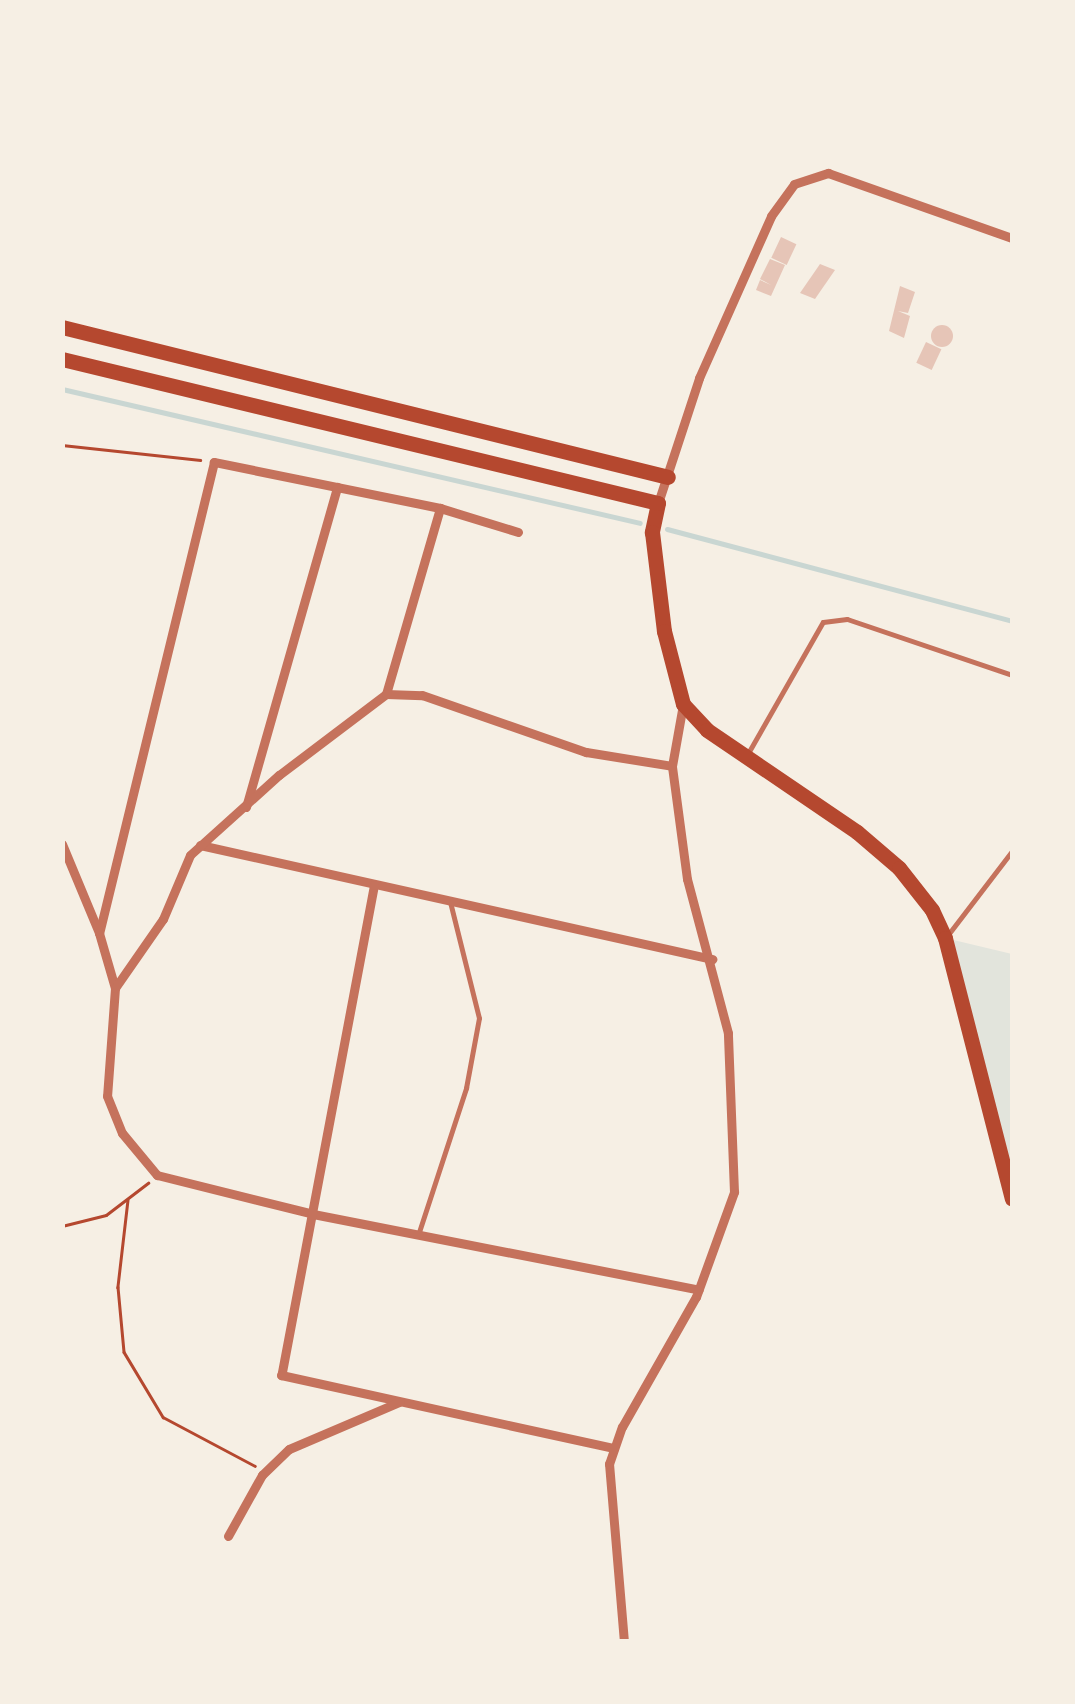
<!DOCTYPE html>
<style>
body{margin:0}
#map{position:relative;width:1075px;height:1704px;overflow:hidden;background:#f6efe4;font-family:Cabin,sans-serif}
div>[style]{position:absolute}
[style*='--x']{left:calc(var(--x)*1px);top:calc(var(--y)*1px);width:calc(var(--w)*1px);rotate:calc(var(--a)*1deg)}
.green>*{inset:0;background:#e2e4dc}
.stream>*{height:5px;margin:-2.5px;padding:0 2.5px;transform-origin:2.5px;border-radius:2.5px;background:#c9d6d2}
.building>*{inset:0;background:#e6c5b7;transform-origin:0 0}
.round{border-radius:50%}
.path>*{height:2.5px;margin:-1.25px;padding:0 1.25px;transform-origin:1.25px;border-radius:1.25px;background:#b5482f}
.service>*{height:5px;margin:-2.5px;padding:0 2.5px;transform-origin:2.5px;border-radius:2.5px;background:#c5725c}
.minor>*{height:9px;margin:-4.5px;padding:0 4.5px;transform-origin:4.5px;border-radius:4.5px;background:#c5725c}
.primary>*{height:15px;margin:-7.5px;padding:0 7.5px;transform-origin:7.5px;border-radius:7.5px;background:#b5482f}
.trunk>*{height:15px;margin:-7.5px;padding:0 7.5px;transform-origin:7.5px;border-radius:7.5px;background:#b5482f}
span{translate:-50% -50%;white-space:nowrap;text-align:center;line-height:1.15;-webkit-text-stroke:8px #f6efe4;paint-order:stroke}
.frame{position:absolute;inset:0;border:65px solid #f6efe4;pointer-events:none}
</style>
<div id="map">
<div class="green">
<i style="clip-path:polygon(945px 938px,1012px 954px,1012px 1205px)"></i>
</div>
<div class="stream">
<i style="--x:62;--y:389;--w:593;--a:13.05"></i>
<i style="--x:667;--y:529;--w:357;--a:14.9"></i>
</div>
<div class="building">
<i style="left:781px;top:237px;width:17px;height:23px;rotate:25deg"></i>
<i style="clip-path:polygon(770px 259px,785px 265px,771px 296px,756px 290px,760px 280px,771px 285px,760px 279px)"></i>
<i style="clip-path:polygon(820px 264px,835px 270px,815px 299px,800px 293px)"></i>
<i style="clip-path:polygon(900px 286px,915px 292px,908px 313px,898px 311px,910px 316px,904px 338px,889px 331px)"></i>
<i class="round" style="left:931px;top:325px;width:22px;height:22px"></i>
<i style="left:926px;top:342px;width:17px;height:23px;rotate:25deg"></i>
</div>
<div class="path">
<i style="--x:62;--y:445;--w:139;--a:6.2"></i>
<i style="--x:128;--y:1200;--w:88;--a:96.6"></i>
<i style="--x:118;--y:1287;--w:65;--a:84.7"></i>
<i style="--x:124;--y:1352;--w:76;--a:59"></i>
<i style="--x:163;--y:1417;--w:104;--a:28"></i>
<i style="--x:62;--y:1226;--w:45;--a:-14"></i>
<i style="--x:106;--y:1215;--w:53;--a:-37.3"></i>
</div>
<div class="service">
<i style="--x:747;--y:755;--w:153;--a:-60.3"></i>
<i style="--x:823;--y:622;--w:24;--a:-7"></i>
<i style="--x:847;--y:619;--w:174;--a:18.7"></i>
<i style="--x:947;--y:936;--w:107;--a:-52.6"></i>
<i style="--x:418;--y:1235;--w:155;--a:-71.9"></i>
<i style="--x:466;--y:1088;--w:71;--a:-79.5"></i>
<i style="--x:479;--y:1018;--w:120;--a:-104"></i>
</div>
<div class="minor">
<i style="--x:658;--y:503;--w:132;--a:-71.8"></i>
<i style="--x:699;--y:378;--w:177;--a:-66"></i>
<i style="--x:771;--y:216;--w:39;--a:-54"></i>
<i style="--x:794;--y:184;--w:36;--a:-18"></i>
<i style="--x:828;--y:173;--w:195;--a:19.5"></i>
<i style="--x:518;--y:532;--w:82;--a:-162.9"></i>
<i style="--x:440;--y:508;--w:231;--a:-168.5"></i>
<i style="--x:214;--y:462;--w:485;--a:103.7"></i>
<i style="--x:99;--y:933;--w:57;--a:73.8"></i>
<i style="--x:115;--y:988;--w:108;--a:94.2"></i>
<i style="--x:107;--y:1096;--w:40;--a:68"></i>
<i style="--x:122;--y:1133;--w:55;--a:50.2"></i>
<i style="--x:157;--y:1175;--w:161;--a:14"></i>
<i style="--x:313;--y:1214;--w:393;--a:11.1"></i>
<i style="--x:386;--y:694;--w:194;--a:-73.8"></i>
<i style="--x:246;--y:807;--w:333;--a:-74.1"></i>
<i style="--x:62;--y:844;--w:96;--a:67.4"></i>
<i style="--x:200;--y:845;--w:525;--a:12.55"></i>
<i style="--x:374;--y:885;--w:499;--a:100.7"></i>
<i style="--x:281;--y:1375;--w:341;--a:12.4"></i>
<i style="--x:115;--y:988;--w:84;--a:-55.2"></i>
<i style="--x:163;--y:919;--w:69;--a:-67.1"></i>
<i style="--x:190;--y:855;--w:120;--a:-42"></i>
<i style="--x:279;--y:775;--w:134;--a:-37.1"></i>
<i style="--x:386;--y:694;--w:36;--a:2"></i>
<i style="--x:422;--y:695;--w:174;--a:19.2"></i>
<i style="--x:586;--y:752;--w:87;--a:9.2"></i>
<i style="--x:228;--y:1536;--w:70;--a:-60.9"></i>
<i style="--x:262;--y:1475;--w:37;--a:-44"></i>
<i style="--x:289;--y:1449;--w:120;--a:-23.1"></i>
<i style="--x:624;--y:1642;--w:179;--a:-94.8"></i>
<i style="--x:609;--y:1464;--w:39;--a:-71"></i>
<i style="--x:622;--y:1427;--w:150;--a:-60.4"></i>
<i style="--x:696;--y:1297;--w:112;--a:-70.1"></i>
<i style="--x:734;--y:1192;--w:159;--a:-92.2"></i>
<i style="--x:728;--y:1033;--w:159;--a:-104.9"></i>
<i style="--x:687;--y:879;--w:114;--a:-97.6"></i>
<i style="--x:672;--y:766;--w:63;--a:-79.9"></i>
</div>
<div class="primary">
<i style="--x:658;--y:503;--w:30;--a:102"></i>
<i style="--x:652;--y:532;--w:100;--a:83.1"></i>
<i style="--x:664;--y:631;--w:75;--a:75.4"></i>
<i style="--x:683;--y:704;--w:35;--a:47"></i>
<i style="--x:707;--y:730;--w:181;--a:34.2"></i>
<i style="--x:857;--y:832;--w:55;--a:40.6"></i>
<i style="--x:899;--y:868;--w:53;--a:51.8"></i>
<i style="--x:932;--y:910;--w:31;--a:65"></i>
<i style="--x:945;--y:938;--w:269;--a:75.6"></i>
</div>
<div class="trunk">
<i style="--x:62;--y:327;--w:624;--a:13.9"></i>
<i style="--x:62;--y:359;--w:613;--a:13.58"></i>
</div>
<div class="frame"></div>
</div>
